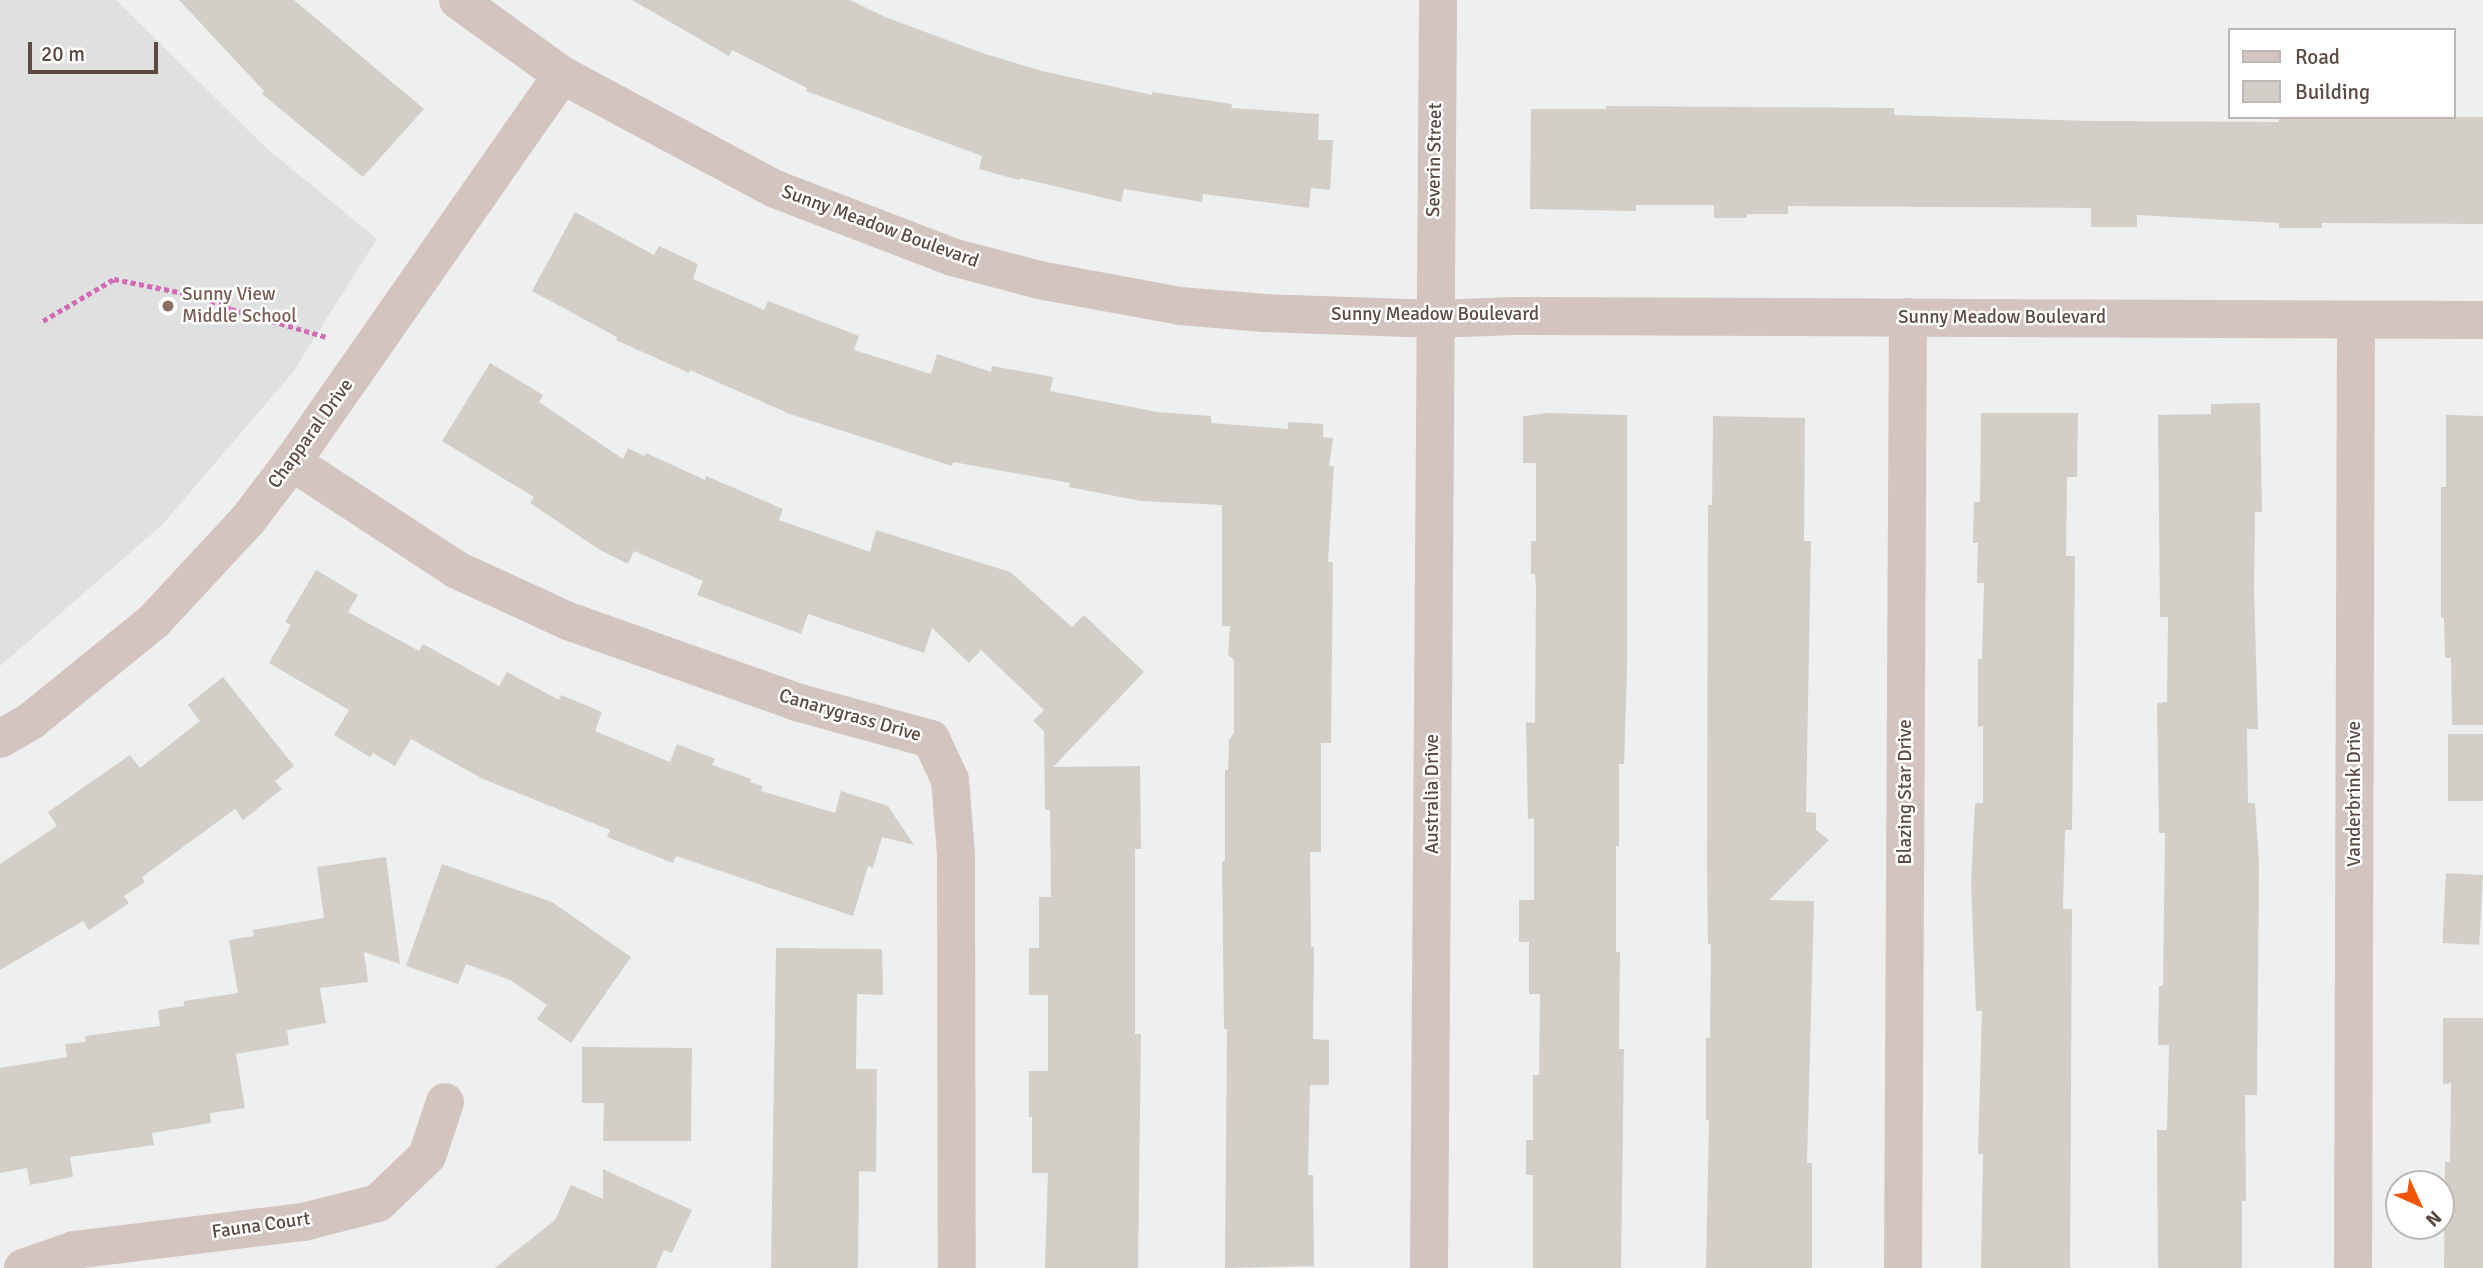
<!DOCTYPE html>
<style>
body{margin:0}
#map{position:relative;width:2483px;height:1268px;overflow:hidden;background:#edf0ef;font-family:Signika,sans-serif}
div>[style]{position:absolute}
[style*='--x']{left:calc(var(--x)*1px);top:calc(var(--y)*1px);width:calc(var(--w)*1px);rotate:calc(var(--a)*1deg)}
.education>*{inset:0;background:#dfe1e0}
.building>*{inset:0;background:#d3cec8;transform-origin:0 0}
.path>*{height:4.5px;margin-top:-2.25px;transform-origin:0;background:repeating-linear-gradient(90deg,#d46ab6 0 5px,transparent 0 8.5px)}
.minor>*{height:38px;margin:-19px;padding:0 19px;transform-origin:19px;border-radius:19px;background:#d4c4bf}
.tertiary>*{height:38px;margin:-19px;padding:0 19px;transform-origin:19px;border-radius:19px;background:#d4c4bf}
.dots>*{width:19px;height:19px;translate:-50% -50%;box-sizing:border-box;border:4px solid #fff;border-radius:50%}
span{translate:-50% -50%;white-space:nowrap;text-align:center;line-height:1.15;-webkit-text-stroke:5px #fff;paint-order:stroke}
.street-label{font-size:19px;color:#5c4a43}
.education-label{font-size:19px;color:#785e54}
.left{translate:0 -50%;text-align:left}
.legend{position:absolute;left:2228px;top:28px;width:228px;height:91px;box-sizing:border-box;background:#fff;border:2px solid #beb7b4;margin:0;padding:9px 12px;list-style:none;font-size:21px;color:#5c4a43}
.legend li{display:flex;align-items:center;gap:14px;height:35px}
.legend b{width:35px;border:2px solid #beb7b4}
.north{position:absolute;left:2385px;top:1170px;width:70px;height:70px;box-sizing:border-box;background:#fff;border:2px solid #beb7b4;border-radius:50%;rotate:135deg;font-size:19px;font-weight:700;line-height:28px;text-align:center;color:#5c4a43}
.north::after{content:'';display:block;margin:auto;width:24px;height:32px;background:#f15606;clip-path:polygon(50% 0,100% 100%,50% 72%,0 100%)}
.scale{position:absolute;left:28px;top:42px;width:130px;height:32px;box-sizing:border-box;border:4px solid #5c4a43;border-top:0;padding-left:9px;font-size:21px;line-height:24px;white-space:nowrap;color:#5c4a43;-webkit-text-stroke:5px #fff;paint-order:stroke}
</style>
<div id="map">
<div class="education">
<i style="clip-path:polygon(0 0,116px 0,264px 146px,377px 239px,293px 372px,162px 525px,0 666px)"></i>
</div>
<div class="building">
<i style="clip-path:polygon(179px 0,294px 0,424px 109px,363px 177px,262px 94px,264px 91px)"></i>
<i style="clip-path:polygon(632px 0,850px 0,885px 17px,982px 53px,1042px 71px,1152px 95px,1152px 92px,1232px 104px,1231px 108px,1319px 114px,1318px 140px,1333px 140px,1330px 190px,1311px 188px,1309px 208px,1203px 194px,1202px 202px,1124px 189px,1121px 202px,1020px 178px,1019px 180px,979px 169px,982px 156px,806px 91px,807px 88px,732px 50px,729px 56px)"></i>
<i style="clip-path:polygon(1606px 106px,1894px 108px,1894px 115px,2092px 121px,2279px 122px,2279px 117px,2483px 117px,2483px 224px,2322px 223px,2322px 228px,2279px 228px,2279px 223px,2137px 215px,2137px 227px,2091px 227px,2091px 208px,1788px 206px,1788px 214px,1747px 214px,1747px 218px,1714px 218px,1714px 205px,1636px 205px,1636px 211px,1530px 209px,1531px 109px,1606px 109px)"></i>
<i style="clip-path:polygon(575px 212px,654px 255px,659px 246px,698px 264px,693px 279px,764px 310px,768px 301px,859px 336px,854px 350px,931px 374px,937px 354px,991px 372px,992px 366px,1053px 377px,1050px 391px,1157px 412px,1211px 416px,1211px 423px,1288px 429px,1288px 422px,1323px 424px,1323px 437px,1333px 438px,1329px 466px,1334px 466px,1328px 562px,1333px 562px,1331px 743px,1321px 743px,1321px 852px,1310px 852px,1311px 947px,1314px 947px,1313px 1039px,1329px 1040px,1329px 1085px,1310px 1085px,1308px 1175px,1313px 1175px,1314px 1266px,1225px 1268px,1227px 1029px,1224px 1029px,1222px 861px,1225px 861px,1225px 770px,1228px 770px,1229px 740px,1234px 733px,1234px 660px,1228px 655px,1230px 626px,1222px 626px,1222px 505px,1141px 501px,1069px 487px,1070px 483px,953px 462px,952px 466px,790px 414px,690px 370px,689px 373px,616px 340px,617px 337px,532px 291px)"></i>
<i style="clip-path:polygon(490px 363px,543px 395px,539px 402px,623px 459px,628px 448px,644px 456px,646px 453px,705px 480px,706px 476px,783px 509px,779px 520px,870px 552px,876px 530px,1010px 572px,1072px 627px,1084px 615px,1144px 672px,1053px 767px,1140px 766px,1141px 849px,1135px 849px,1135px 1034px,1141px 1034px,1138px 1268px,1045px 1268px,1048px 1173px,1032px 1173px,1032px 1117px,1029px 1117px,1029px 1071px,1048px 1071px,1048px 995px,1029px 995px,1029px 948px,1039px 948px,1039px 897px,1051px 897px,1050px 810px,1045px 810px,1044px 731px,1033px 721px,1044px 710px,981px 650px,969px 663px,932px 628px,924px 653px,808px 614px,801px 634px,697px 595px,703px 581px,634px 551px,628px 564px,600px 550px,530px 503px,534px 497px,442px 441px)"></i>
<i style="clip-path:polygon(2260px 403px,2262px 512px,2255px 512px,2254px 589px,2258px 729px,2247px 729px,2248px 803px,2255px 803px,2259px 863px,2257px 1095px,2245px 1095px,2246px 1201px,2242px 1201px,2242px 1268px,2158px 1268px,2157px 1130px,2167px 1130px,2169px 1045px,2158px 1045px,2159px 986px,2163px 986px,2165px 833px,2159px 833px,2157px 703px,2167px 702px,2168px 617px,2160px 617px,2158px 415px,2211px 414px,2211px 404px)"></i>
<i style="clip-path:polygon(1548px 413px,1627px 415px,1627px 669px,1624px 764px,1619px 764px,1619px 846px,1616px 846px,1616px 952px,1620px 952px,1619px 1049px,1624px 1049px,1621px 1268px,1533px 1268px,1533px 1175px,1526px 1175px,1526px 1140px,1533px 1140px,1533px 1075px,1539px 1075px,1540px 994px,1529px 994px,1529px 942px,1519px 942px,1519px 900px,1534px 900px,1534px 818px,1528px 819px,1526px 722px,1535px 723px,1536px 586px,1535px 574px,1531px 574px,1531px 541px,1536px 541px,1536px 463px,1523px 463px,1523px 416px)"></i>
<i style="clip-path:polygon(1981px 413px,2078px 413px,2077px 477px,2067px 477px,2066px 556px,2075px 556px,2072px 830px,2065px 830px,2063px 909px,2072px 909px,2070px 1268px,1981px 1268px,1983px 1154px,1978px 1154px,1982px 1011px,1976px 1011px,1971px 884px,1975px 803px,1983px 803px,1983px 726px,1978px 727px,1978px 659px,1982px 659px,1984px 583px,1977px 583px,1978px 543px,1973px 543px,1974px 502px,1980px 502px)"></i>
<i style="clip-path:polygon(2446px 415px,2483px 416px,2483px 725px,2452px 725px,2451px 658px,2445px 658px,2444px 618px,2441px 618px,2441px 487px,2446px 487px)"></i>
<i style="clip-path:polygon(1713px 416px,1805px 418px,1804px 541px,1811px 541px,1806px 812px,1816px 813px,1816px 830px,1829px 840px,1769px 900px,1814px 901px,1807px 1163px,1812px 1163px,1812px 1268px,1706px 1268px,1709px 1120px,1706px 1120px,1706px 1038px,1710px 1038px,1711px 944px,1708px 944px,1707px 870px,1708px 505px,1712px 505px)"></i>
<i style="clip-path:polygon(316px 570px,358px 595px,348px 612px,419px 651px,423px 644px,499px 686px,507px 672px,559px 700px,561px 695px,602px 712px,595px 731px,670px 762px,677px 744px,715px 759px,712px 765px,751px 779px,750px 782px,763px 786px,761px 791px,835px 813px,841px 791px,888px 806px,914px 845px,882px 837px,873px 868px,868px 866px,853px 916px,676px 856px,673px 863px,607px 837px,610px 830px,483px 779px,411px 739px,395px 766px,373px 753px,370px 757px,334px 735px,349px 710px,269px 663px,291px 625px,285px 622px)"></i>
<i style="clip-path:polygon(223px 677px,294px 766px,275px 781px,282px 789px,243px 820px,235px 809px,142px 877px,145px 882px,124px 896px,129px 903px,89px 930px,83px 921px,0 970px,0 864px,57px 826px,48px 812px,130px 755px,140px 768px,200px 721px,188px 705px)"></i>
<i style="left:2483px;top:734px;width:67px;height:35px;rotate:90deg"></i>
<i style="clip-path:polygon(386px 857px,400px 964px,364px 952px,368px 982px,320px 988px,326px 1023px,287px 1030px,289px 1045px,236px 1054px,245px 1108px,210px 1113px,211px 1123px,152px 1133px,154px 1145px,70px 1157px,73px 1177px,30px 1185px,27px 1168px,0 1173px,0 1068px,67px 1057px,65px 1044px,86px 1042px,85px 1036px,160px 1026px,158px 1010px,184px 1006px,184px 1001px,238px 993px,229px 940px,254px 936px,253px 930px,324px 918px,317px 867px)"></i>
<i style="clip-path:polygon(442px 864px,552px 902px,631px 957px,571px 1043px,537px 1019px,547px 1005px,510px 980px,466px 964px,458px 984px,406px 966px)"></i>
<i style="left:2446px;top:873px;width:37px;height:70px;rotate:3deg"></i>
<i style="clip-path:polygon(776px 948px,882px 949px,883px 995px,857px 994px,856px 1069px,877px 1069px,876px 1172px,859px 1171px,858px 1268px,771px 1268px)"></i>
<i style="clip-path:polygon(2443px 1018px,2483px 1018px,2483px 1268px,2444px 1268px,2445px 1162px,2450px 1162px,2451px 1083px,2443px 1084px)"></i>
<i style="clip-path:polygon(582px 1047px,692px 1048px,691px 1141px,603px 1141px,604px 1103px,582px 1103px)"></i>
<i style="clip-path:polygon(603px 1169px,692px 1210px,672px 1253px,664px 1250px,656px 1268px,495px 1268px,555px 1220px,571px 1185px,603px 1199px)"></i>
</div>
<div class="path">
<i style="--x:43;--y:321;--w:82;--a:-30.6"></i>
<i style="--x:114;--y:279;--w:91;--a:11.4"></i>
<i style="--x:203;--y:297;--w:30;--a:23"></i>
<i style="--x:231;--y:309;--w:100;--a:16.3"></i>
</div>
<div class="minor">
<i style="--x:292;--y:462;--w:197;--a:33.2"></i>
<i style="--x:457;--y:570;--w:122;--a:24.7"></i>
<i style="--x:568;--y:621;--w:246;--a:19.5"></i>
<i style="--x:800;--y:703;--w:136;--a:15.4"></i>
<i style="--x:931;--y:739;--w:45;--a:65.1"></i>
<i style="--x:950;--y:780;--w:75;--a:85.4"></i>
<i style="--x:956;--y:855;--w:413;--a:89.9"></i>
<i style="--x:0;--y:739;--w:36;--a:-30"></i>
<i style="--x:31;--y:721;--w:157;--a:-39.1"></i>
<i style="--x:153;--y:622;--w:138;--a:-47.1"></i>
<i style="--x:247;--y:521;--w:74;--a:-52.7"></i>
<i style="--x:292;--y:462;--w:472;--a:-55.1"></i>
<i style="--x:23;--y:1268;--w:54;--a:-19.4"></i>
<i style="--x:74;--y:1250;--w:231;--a:-7"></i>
<i style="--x:303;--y:1222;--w:77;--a:-14.2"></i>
<i style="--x:378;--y:1203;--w:68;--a:-43.8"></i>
<i style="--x:427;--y:1156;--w:57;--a:-71.6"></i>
<i style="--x:1429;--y:1268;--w:1268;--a:-89.59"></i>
<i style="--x:1903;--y:1268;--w:951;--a:-89.7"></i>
<i style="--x:2353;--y:1268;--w:948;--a:-89.82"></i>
</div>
<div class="tertiary">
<i style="--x:458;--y:0;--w:128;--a:35.8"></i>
<i style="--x:562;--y:75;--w:242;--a:28.2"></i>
<i style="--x:775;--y:189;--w:190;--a:21"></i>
<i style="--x:952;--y:257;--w:90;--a:14.8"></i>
<i style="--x:1039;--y:280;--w:143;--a:10.4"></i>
<i style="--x:1180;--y:306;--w:85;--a:4.7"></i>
<i style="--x:1265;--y:313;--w:171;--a:2"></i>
<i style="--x:1436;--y:319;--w:78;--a:-2.2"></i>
<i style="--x:1514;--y:316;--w:969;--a:0.24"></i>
</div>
<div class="dots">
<i style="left:168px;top:306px;background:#8d6e63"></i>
</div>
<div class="street-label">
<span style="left:1435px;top:160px;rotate:-89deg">Severin Street</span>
<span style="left:880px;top:227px;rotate:20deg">Sunny Meadow Boulevard</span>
<span style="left:1435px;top:315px">Sunny Meadow Boulevard</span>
<span style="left:2002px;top:318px">Sunny Meadow Boulevard</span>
<span style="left:311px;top:434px;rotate:-54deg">Chapparal Drive</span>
<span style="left:850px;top:716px;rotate:16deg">Canarygrass Drive</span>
<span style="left:1906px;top:792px;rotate:-90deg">Blazing Star Drive</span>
<span style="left:1433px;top:794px;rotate:-90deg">Australia Drive</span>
<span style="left:2355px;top:794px;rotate:-90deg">Vanderbrink Drive</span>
<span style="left:261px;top:1226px;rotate:-8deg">Fauna Court</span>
</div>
<div class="education-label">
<span class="left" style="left:182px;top:306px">Sunny View<br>Middle School</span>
</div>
<ul class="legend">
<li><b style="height:9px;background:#d4c4bf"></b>Road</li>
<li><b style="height:19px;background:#d3cec8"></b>Building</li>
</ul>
<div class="north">N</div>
<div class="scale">20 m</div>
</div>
